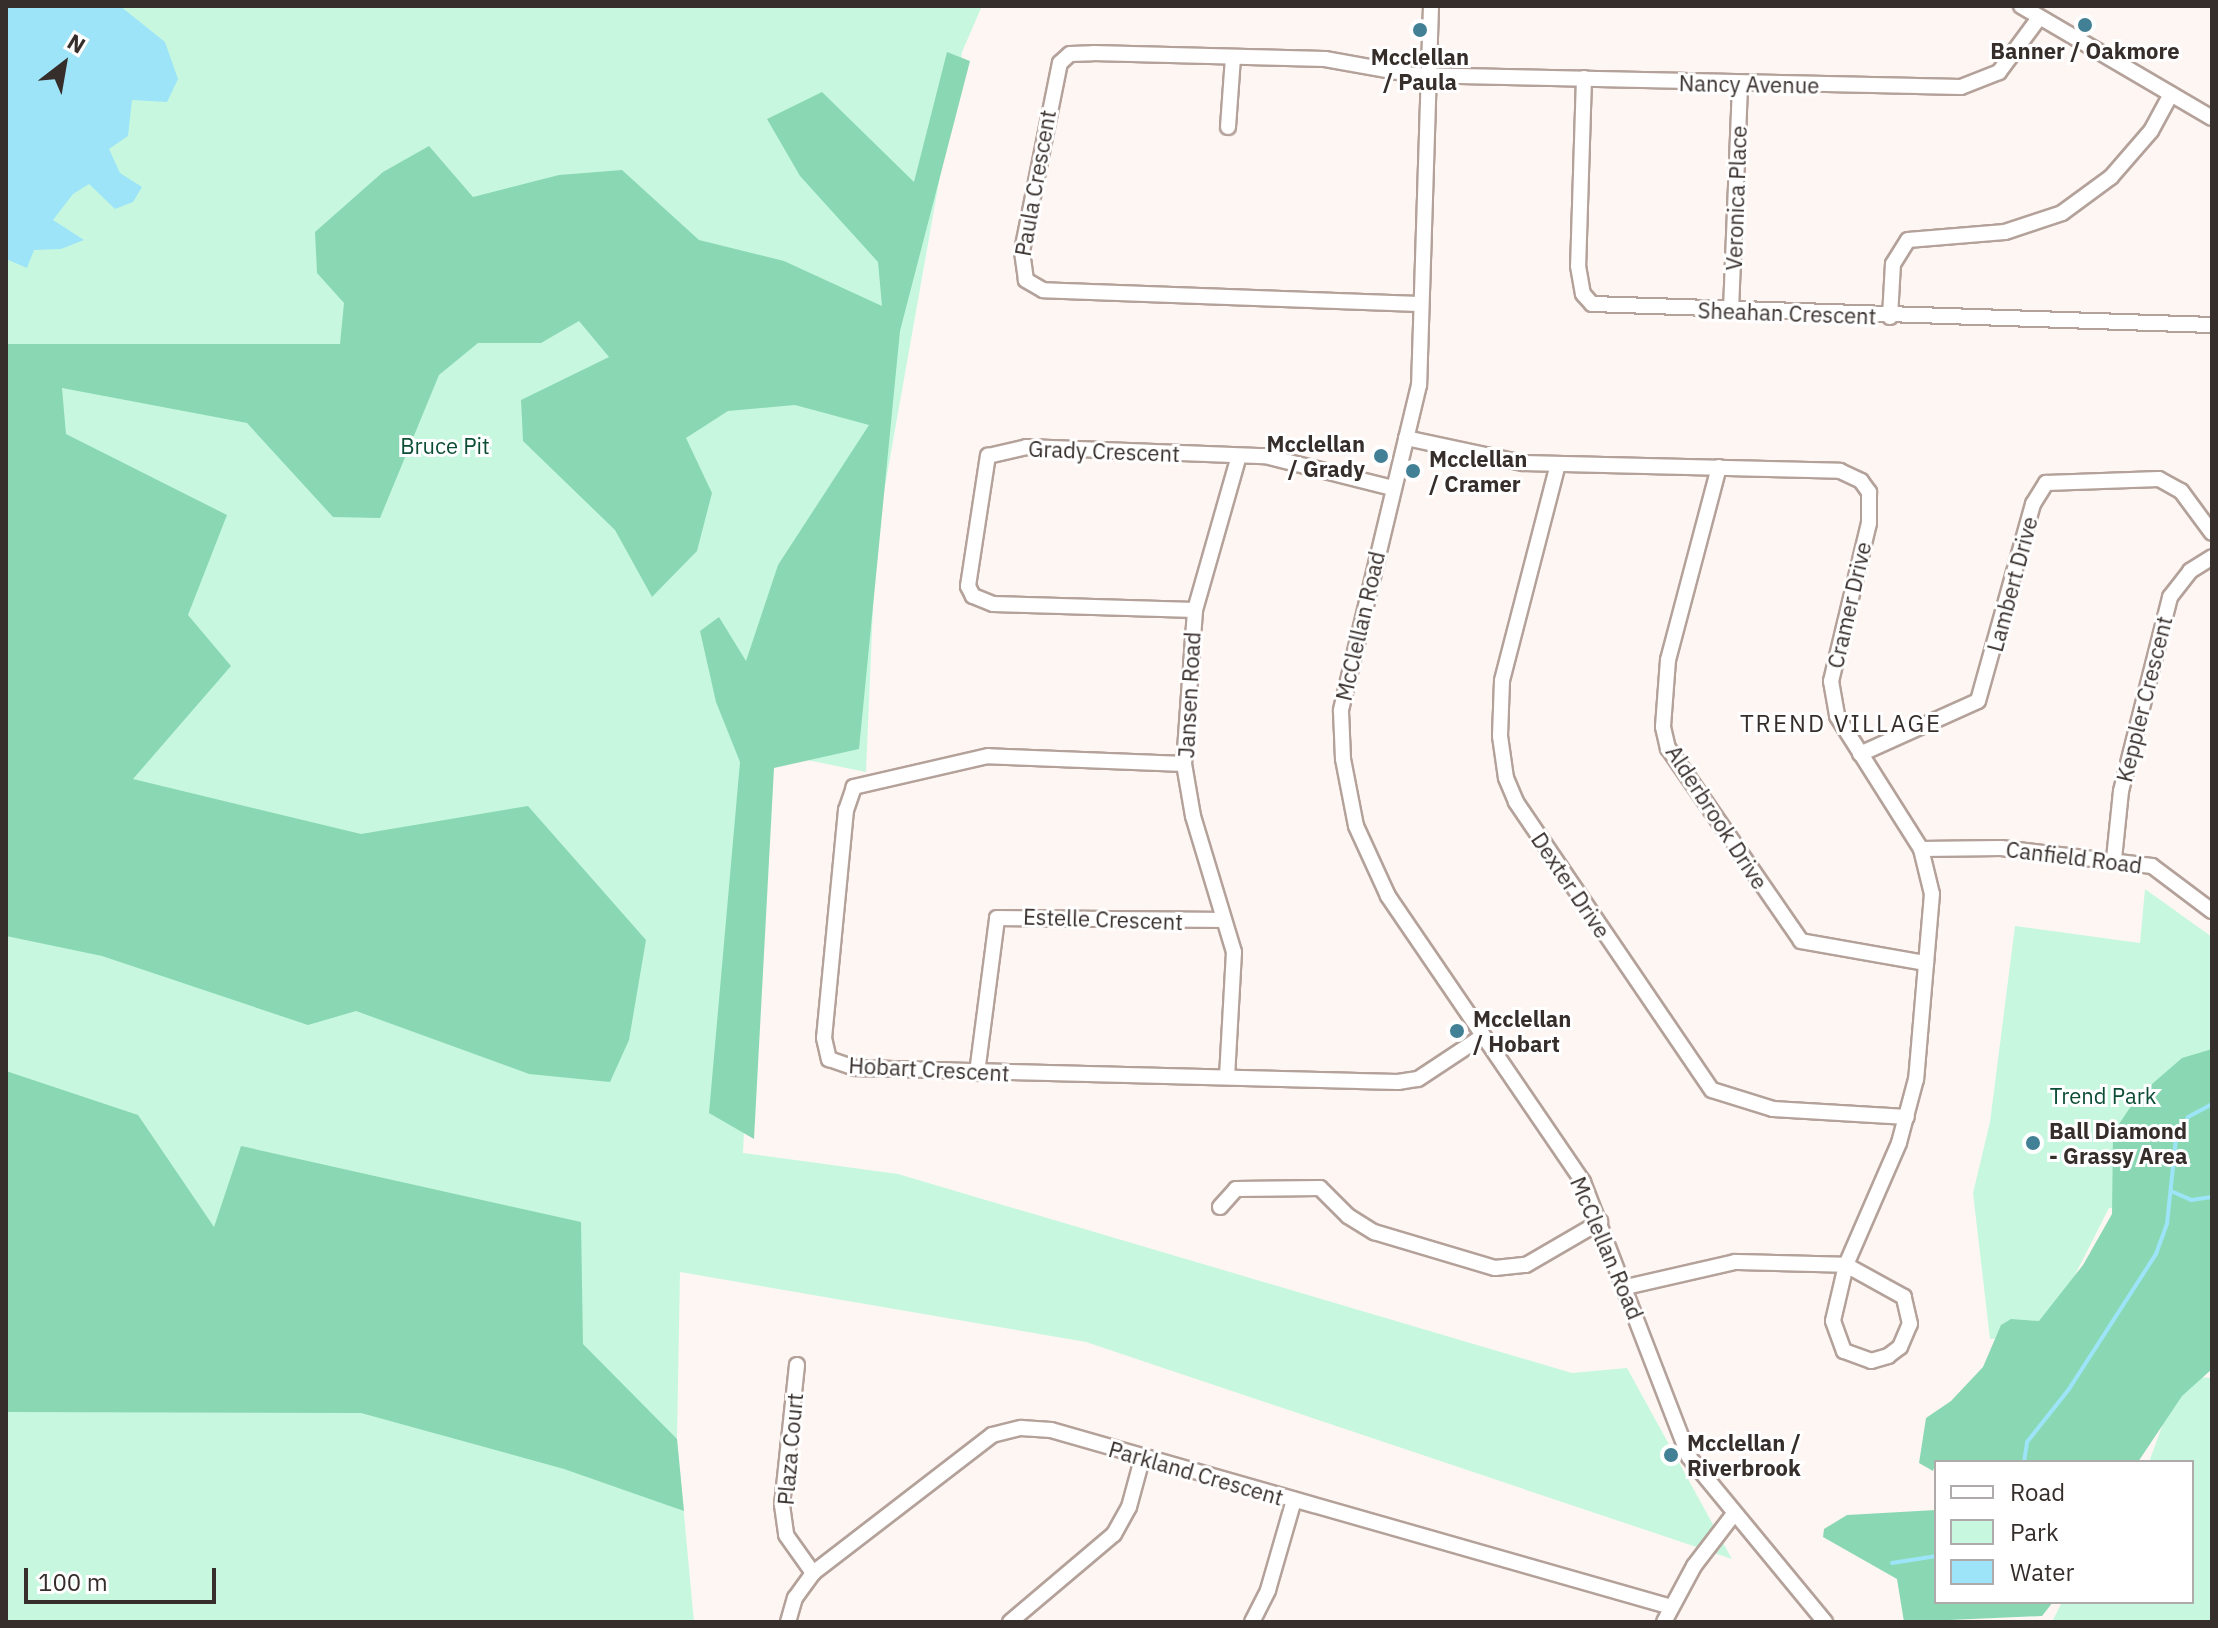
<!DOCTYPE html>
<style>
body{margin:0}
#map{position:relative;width:2218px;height:1628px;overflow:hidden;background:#fef6f3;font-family:"IBM Plex Sans",sans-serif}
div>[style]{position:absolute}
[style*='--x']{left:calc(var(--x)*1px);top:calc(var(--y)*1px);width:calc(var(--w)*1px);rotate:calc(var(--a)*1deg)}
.green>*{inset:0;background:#c7f8df}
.forest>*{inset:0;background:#8ad8b3}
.water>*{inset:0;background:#9de4f8}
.stream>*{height:4px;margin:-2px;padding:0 2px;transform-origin:2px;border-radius:2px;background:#9de4f8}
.roads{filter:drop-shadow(2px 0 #b4a29a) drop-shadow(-2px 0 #b4a29a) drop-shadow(0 2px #b4a29a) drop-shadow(0 -2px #b4a29a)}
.minor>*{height:14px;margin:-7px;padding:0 7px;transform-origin:7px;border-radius:7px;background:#fff}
.dots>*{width:22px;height:22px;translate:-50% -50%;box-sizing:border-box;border:4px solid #fff;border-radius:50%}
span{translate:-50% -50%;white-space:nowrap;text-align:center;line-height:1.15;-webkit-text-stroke:6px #fff;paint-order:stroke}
.poi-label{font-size:22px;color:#362e2b;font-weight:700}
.right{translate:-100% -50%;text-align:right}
.left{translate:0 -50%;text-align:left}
.street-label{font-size:22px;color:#362e2b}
.park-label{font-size:22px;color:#0c4d35}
.neighbourhood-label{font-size:24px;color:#362e2b;letter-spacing:2px}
.frame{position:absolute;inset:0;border:8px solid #362e2b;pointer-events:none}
.legend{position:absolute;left:1934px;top:1460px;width:260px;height:144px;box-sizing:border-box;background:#fff;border:2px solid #afabaa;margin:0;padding:10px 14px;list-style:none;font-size:24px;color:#362e2b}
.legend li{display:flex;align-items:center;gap:16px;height:40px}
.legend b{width:40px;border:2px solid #afabaa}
.north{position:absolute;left:24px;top:24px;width:80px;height:80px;-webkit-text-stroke:6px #fff;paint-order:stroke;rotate:31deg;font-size:22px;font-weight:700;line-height:32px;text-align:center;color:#362e2b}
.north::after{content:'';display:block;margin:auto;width:28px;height:36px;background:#362e2b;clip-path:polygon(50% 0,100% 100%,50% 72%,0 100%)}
.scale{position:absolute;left:24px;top:1568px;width:192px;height:36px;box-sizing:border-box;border:4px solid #362e2b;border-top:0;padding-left:10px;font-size:24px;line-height:28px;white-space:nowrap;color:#362e2b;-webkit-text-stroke:6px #fff;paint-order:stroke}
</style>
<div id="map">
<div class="green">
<i style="clip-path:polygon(6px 6px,982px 6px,962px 52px,876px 537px,866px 772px,768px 752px,758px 834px,743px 1153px,898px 1174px,1572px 1373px,1627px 1368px,1732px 1559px,1086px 1342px,680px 1272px,677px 1439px,694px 1622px,6px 1622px)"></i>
<i style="clip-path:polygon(2145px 889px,2212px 937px,2212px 1208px,2109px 1208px,2044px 1336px,1990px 1339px,1973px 1193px,1990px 1122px,2015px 926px,2140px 943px)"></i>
<i style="clip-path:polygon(2195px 1377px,2212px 1378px,2212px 1622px,2052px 1622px,2062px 1602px,2192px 1602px,2192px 1462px,2149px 1462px,2176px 1388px)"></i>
</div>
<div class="forest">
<i style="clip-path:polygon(947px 52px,970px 61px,900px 331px,859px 749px,774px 768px,754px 1139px,709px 1113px,740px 762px,716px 702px,700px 631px,719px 617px,746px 661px,778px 565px,869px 425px,795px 405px,728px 411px,686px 438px,712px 493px,697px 551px,652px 597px,615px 530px,523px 441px,521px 400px,609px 357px,579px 321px,541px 343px,478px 343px,439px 375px,380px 518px,333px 517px,247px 423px,62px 388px,66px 434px,227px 515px,188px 615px,231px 666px,133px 779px,361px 834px,528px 806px,646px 940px,629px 1040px,610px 1082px,529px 1074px,356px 1011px,308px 1025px,102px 956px,6px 936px,6px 344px,340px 344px,344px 303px,317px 273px,315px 232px,383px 172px,429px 146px,473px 197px,559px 175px,622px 170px,699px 240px,784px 261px,882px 306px,878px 262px,800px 176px,767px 119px,822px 92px,914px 182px)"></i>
<i style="clip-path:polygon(2212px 1049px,2212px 1369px,2182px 1396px,2138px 1462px,1936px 1462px,1933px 1471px,1919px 1463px,1926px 1418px,1951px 1401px,1983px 1367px,2001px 1325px,2011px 1319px,2039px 1321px,2083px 1265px,2112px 1214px,2113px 1133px,2137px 1097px,2182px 1058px)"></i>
<i style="clip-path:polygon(6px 1071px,138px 1115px,214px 1227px,241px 1146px,581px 1222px,583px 1344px,677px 1439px,684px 1511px,564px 1469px,361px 1413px,6px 1412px)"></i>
<i style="clip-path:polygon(1936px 1510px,1936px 1602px,2053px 1602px,2042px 1616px,1904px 1622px,1897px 1579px,1823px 1537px,1824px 1529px,1847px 1515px)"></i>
</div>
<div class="water">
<i style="clip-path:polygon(6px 6px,120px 6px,165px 42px,178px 79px,167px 102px,132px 100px,128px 136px,109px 149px,120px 173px,142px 187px,133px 202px,115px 209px,89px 184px,73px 194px,53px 220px,84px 240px,61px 249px,34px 250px,27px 268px,6px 259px)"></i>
</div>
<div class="stream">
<i style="--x:2171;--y:1191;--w:22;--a:24"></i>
<i style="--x:2191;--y:1200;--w:21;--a:-8"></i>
<i style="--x:2024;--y:1462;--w:20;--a:-81"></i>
<i style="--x:2027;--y:1442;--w:68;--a:-51.6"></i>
<i style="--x:2069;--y:1389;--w:161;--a:-57.2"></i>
<i style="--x:2156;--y:1254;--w:32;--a:-70"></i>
<i style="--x:2167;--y:1224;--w:86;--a:-84"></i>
<i style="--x:2176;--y:1138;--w:24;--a:-60"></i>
<i style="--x:2188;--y:1117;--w:27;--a:-28"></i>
<i style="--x:1892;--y:1563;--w:45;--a:-9"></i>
</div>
<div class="roads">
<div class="minor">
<i style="--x:1431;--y:6;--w:379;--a:91.8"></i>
<i style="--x:1419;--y:385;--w:335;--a:103.5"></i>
<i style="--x:1341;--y:711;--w:48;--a:87.6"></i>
<i style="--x:1343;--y:759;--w:68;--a:79"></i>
<i style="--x:1356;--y:826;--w:77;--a:65.4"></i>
<i style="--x:1388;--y:896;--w:346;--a:55.7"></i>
<i style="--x:1583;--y:1182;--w:295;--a:68.9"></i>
<i style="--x:1689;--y:1457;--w:214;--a:50.5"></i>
<i style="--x:2021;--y:6;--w:221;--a:30.4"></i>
<i style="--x:1584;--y:78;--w:188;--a:91.8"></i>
<i style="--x:1578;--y:266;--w:28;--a:80"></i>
<i style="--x:1583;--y:294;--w:13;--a:48"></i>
<i style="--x:1592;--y:304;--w:620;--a:1.94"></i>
<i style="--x:1228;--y:127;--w:70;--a:-85.9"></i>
<i style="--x:1419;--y:304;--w:376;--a:-177.9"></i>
<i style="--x:1043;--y:290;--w:20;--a:-150"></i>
<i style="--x:1026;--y:280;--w:29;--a:-98"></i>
<i style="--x:1022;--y:251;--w:192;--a:-78.6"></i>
<i style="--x:1060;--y:63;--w:13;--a:-42"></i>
<i style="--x:1070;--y:54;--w:23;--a:-2"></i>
<i style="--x:1093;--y:53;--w:232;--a:1.5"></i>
<i style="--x:1325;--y:59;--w:90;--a:10.2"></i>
<i style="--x:1414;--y:75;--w:547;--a:1.26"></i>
<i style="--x:1961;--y:87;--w:41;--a:-21.5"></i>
<i style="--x:1999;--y:72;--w:67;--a:-53.5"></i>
<i style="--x:1731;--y:310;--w:225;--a:-87.7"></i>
<i style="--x:1890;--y:317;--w:53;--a:-86.8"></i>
<i style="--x:1893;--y:264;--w:28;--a:-58"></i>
<i style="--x:1908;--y:240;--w:97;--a:-4.7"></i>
<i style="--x:2005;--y:232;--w:60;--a:-18.4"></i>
<i style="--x:2062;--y:213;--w:61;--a:-36.3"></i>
<i style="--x:2111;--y:177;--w:61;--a:-49"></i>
<i style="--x:2151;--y:131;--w:42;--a:-61.6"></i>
<i style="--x:1406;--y:438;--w:120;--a:12.1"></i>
<i style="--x:1523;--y:463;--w:317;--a:1.4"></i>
<i style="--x:1840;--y:471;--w:23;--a:25"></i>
<i style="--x:1861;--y:481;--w:14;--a:54"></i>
<i style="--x:1869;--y:492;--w:31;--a:90"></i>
<i style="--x:1869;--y:523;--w:163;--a:103.5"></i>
<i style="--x:1831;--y:681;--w:36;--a:80"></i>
<i style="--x:1837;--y:716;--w:157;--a:57.7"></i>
<i style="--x:1921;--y:849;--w:46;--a:76.3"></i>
<i style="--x:1932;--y:894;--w:186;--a:94.9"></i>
<i style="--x:1916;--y:1079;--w:66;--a:104.9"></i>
<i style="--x:1899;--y:1143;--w:133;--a:113.5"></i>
<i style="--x:1846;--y:1265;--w:57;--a:103.1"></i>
<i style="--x:1833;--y:1321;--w:32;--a:70"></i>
<i style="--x:1844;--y:1351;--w:29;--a:20"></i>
<i style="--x:1871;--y:1361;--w:18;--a:-16"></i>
<i style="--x:1888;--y:1356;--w:15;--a:-37"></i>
<i style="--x:1900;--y:1347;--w:25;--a:-67"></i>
<i style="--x:1910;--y:1324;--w:28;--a:-103"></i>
<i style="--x:1904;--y:1297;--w:66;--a:-151.1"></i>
<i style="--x:1558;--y:464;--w:224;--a:104.5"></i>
<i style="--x:1502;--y:681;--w:55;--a:92.1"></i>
<i style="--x:1500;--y:736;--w:42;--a:81.9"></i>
<i style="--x:1506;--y:778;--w:26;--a:67"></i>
<i style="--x:1516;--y:802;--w:348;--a:55.8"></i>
<i style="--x:1712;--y:1090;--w:64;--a:17.3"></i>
<i style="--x:1773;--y:1109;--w:134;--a:3.4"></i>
<i style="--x:1719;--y:467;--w:200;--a:104.8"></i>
<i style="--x:1668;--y:660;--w:67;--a:94.3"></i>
<i style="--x:1663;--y:727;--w:22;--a:77"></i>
<i style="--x:1668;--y:748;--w:234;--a:55.4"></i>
<i style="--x:1801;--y:941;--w:127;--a:10"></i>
<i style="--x:1195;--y:610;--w:202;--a:-178.3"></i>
<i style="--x:993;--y:604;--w:22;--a:-158"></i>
<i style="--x:973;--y:596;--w:11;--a:-117"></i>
<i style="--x:968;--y:586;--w:132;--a:-81.3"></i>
<i style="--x:988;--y:456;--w:39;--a:-13"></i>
<i style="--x:1026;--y:447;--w:239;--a:2.2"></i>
<i style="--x:1265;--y:456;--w:131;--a:14.1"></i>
<i style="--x:1860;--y:754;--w:129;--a:-24.2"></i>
<i style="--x:1978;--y:701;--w:205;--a:-74.4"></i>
<i style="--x:2033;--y:504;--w:25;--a:-58"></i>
<i style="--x:2046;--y:483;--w:113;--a:-2"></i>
<i style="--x:2159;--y:479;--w:25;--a:29"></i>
<i style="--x:2181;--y:491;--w:52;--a:53.6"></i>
<i style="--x:1184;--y:764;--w:196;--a:-177.7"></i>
<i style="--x:988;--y:756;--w:138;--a:167"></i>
<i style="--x:854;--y:787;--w:24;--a:109"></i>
<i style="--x:846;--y:810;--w:229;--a:95.5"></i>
<i style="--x:824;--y:1038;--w:22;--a:77"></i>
<i style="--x:829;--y:1059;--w:28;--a:19"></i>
<i style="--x:855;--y:1068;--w:543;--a:1.48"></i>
<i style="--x:1398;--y:1082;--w:20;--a:-9"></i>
<i style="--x:1418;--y:1079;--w:78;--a:-33.5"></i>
<i style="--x:1921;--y:849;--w:80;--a:-0.7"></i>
<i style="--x:2001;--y:848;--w:152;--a:6.8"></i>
<i style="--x:2152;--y:866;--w:75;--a:36.9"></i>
<i style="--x:2114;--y:859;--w:68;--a:-84.1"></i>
<i style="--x:2121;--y:791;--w:200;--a:-75.8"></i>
<i style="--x:2170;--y:597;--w:33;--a:-52"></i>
<i style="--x:2190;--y:571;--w:26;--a:-32"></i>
<i style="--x:977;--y:1073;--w:156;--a:-82.6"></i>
<i style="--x:997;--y:918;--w:225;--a:0.5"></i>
<i style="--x:1227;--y:1077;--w:125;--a:-86.8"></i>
<i style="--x:1234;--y:952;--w:142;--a:-106.8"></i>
<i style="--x:1193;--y:816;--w:53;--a:-99.8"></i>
<i style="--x:1184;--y:764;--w:154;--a:-85.9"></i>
<i style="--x:1195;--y:610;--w:160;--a:-74.1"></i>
<i style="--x:1220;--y:1207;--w:24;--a:-48"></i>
<i style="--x:1236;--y:1189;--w:84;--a:-0.7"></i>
<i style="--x:1320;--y:1188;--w:40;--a:45"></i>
<i style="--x:1348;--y:1216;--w:31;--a:32"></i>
<i style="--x:1374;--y:1232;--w:126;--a:16.6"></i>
<i style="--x:1495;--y:1268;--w:31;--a:-6"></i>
<i style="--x:1526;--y:1265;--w:86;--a:-30.2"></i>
<i style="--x:1626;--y:1287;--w:112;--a:-12.9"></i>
<i style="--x:1735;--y:1262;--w:111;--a:1.5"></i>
<i style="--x:797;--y:1365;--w:141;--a:96.1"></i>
<i style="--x:782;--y:1505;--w:30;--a:82"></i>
<i style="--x:786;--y:1535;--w:47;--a:54.6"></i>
<i style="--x:788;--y:1622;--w:25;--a:-74"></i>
<i style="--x:795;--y:1598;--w:31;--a:-54"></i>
<i style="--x:813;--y:1573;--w:226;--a:-37.6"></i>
<i style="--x:992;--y:1435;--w:30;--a:-14"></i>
<i style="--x:1021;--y:1428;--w:30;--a:4"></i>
<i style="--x:1051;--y:1430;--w:645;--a:15.93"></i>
<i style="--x:1010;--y:1622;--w:136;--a:-40.2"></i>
<i style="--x:1114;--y:1534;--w:31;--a:-61"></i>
<i style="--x:1129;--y:1507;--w:50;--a:-74.8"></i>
<i style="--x:1252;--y:1622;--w:36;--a:-63"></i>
<i style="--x:1268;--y:1590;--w:94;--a:-73.9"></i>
<i style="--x:1664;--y:1622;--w:64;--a:-61.8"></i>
<i style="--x:1694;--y:1566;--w:64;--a:-52.6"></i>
</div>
</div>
<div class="dots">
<i style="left:2085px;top:25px;background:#428095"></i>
<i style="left:1420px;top:30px;background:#428095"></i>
<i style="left:1381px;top:456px;background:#428095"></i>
<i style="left:1413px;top:471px;background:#428095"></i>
<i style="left:1457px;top:1031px;background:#428095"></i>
<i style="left:2033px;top:1143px;background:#428095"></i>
<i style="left:1671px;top:1455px;background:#428095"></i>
</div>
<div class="poi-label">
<span style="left:2085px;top:51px">Banner / Oakmore</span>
<span style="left:1420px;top:69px">Mcclellan<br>/ Paula</span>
<span class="right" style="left:1365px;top:456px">Mcclellan<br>/ Grady</span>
<span class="left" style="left:1429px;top:471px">Mcclellan<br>/ Cramer</span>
<span class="left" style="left:1473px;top:1031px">Mcclellan<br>/ Hobart</span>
<span class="left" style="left:2049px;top:1143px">Ball Diamond<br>- Grassy Area</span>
<span class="left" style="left:1687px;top:1455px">Mcclellan /<br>Riverbrook</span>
</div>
<div class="street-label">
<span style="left:1749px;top:84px;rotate:1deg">Nancy Avenue</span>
<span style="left:1035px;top:183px;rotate:-80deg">Paula Crescent</span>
<span style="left:1736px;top:198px;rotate:-88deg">Veronica Place</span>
<span style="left:1787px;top:313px;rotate:2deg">Sheahan Crescent</span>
<span style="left:1104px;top:451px;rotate:2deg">Grady Crescent</span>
<span style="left:2012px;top:584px;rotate:-75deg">Lambert Drive</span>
<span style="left:1849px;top:605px;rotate:-77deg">Cramer Drive</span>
<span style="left:1360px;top:626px;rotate:-77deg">McClellan Road</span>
<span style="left:1189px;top:695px;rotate:-87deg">Jansen Road</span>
<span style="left:2144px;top:699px;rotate:-76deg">Keppler Crescent</span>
<span style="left:1717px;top:817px;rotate:57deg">Alderbrook Drive</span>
<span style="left:2074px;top:857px;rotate:7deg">Canfield Road</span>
<span style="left:1571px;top:885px;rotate:56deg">Dexter Drive</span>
<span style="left:1103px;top:919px;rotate:2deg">Estelle Crescent</span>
<span style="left:929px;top:1069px;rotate:3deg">Hobart Crescent</span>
<span style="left:1607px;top:1248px;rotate:67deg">McClellan Road</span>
<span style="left:790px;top:1449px;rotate:-85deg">Plaza Court</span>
<span style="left:1196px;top:1473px;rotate:16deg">Parkland Crescent</span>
</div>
<div class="park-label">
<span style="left:445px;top:446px">Bruce Pit</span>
<span style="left:2103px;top:1096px">Trend Park</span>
</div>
<div class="neighbourhood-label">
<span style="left:1841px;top:724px">TREND VILLAGE</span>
</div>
<div class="frame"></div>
<ul class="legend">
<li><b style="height:10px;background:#fff"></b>Road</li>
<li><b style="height:22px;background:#c7f8df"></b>Park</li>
<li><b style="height:22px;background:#9de4f8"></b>Water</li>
</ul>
<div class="north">N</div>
<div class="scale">100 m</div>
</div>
